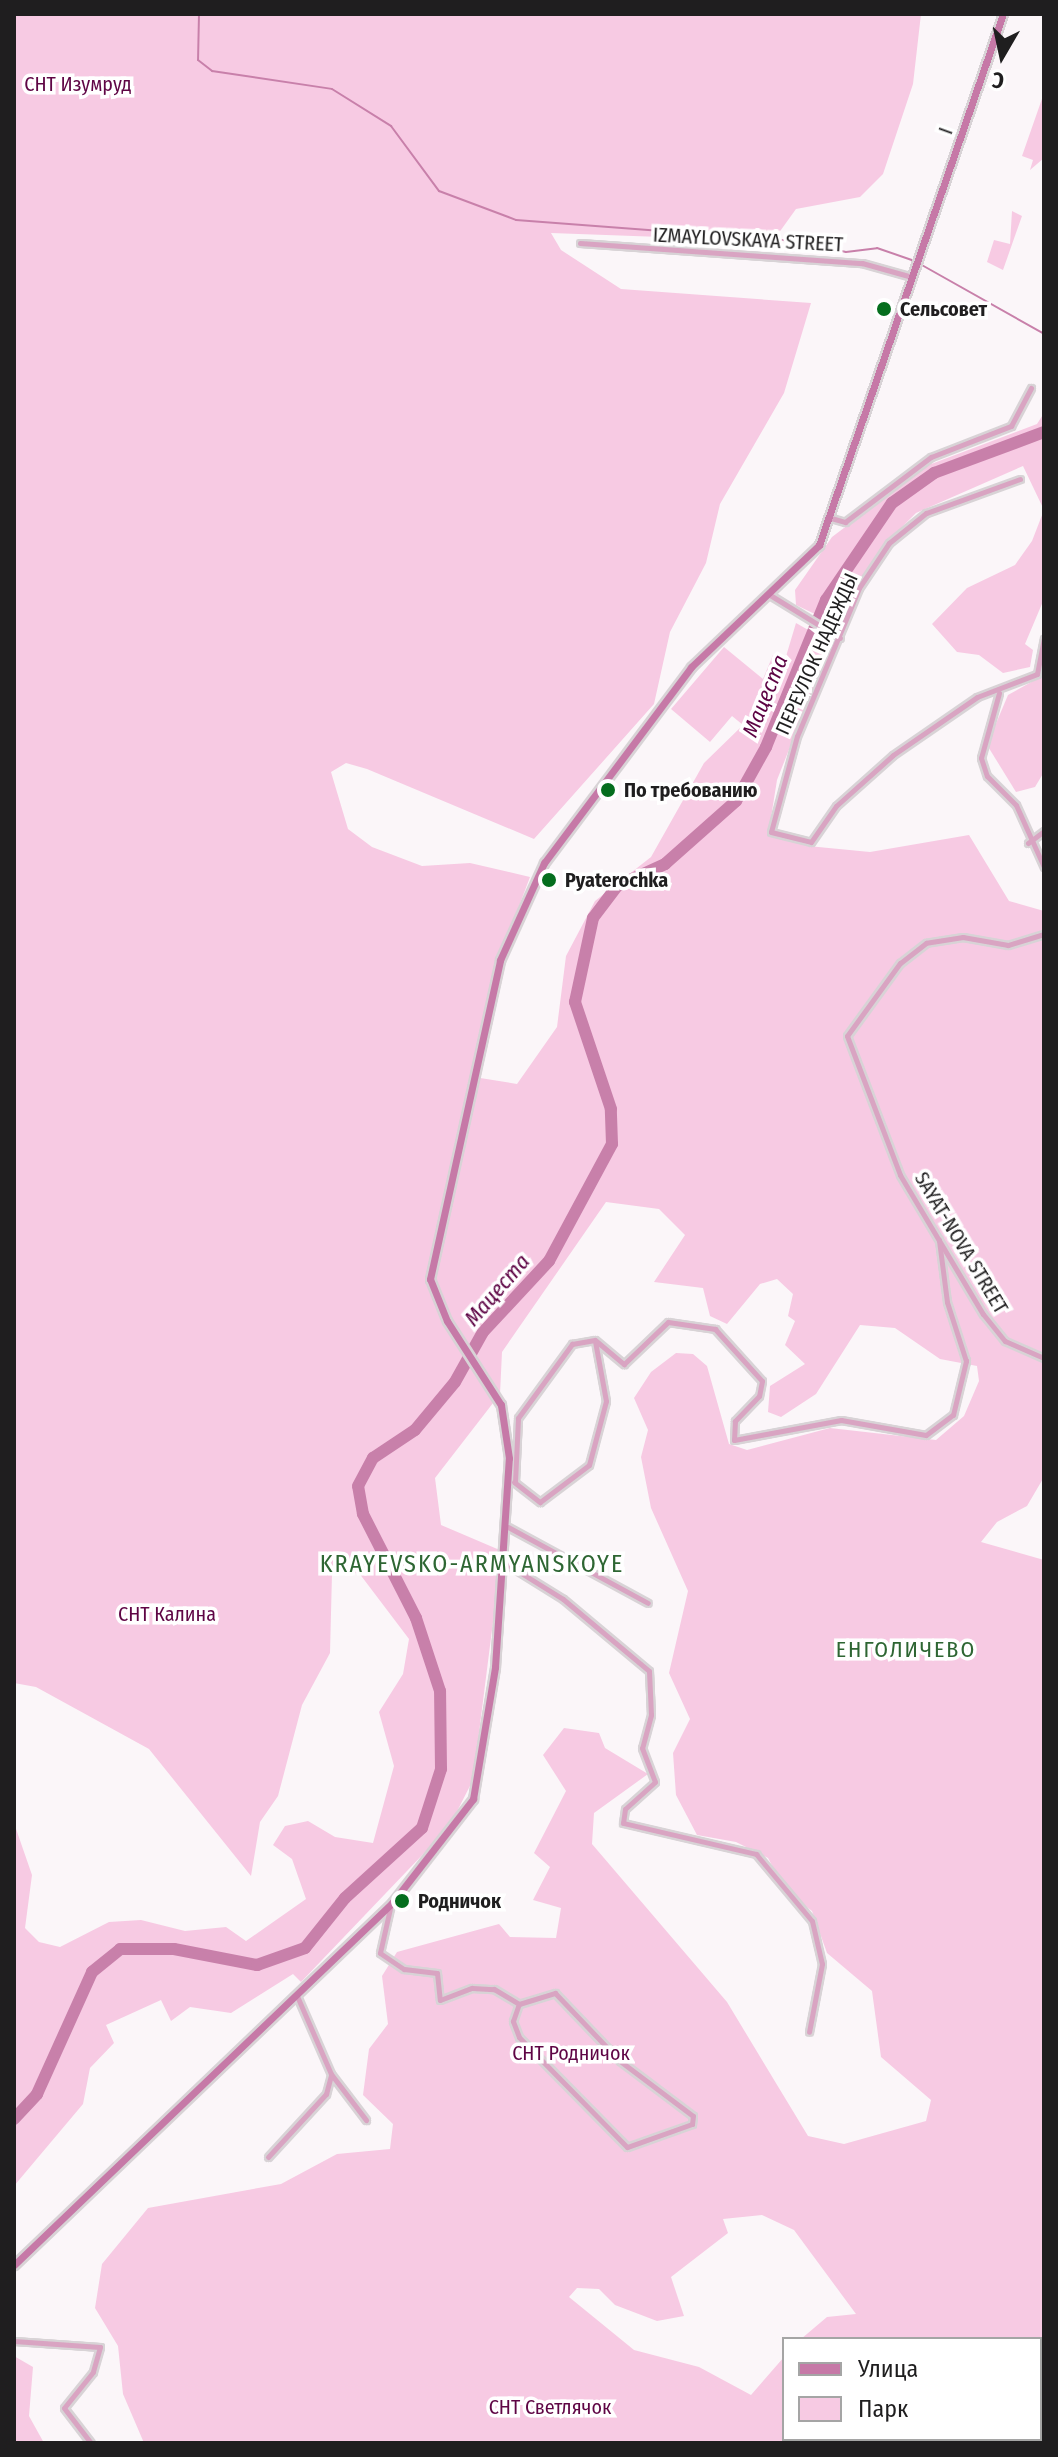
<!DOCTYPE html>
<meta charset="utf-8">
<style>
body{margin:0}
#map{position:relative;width:1058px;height:2457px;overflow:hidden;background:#fbf6f9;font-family:"Fira Sans Condensed",sans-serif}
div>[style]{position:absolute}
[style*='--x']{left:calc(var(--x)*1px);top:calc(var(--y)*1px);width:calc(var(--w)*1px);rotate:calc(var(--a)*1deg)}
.green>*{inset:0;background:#f7cae3}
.stream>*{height:2px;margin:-1px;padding:0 1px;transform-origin:1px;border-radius:1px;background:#c880aa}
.river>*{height:12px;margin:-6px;padding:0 6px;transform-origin:6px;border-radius:6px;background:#c880aa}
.roads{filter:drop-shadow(2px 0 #d8d3d6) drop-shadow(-2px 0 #d8d3d6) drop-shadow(0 2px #d8d3d6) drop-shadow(0 -2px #d8d3d6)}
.street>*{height:5px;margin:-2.5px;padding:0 2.5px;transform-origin:2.5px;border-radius:2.5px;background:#d9a4c2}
.secondary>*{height:7px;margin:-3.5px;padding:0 3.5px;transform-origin:3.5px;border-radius:3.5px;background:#c679a7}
.dots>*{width:22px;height:22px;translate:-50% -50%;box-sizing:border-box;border:4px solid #fff;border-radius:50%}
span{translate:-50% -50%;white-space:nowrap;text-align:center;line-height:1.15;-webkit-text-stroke:7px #fff;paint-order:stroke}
.park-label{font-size:20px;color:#5f0545}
.street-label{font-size:20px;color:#1f1e1f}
.poi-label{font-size:20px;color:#1f1e1f;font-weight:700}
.left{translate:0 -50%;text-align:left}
.water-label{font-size:22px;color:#5c0243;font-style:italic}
.neighbourhood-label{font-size:22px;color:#2e6633;letter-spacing:2px}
.quarter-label{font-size:24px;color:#2e6633;letter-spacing:2px}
.frame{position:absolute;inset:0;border:16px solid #1f1e1f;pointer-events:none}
.legend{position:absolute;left:782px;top:2337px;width:260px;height:104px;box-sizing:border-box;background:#fff;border:2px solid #a5a5a5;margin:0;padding:10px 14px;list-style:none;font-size:24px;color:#1f1e1f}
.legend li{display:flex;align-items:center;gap:16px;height:40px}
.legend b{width:40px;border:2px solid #a5a5a5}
.north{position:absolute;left:962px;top:16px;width:80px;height:80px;-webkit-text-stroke:6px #fff;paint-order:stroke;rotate:189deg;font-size:22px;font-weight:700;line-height:32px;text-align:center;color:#1f1e1f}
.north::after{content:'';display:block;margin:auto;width:28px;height:36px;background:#1f1e1f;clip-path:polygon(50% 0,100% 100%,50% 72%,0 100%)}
</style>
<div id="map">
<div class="green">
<i style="clip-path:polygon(evenodd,14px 14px,921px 14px,913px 84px,883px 174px,860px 197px,796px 209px,773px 241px,551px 233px,561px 250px,621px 289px,811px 303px,784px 393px,720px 504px,706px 563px,670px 632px,654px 704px,534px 839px,367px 769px,346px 763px,331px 772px,348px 829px,372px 847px,422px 866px,470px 863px,530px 877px,499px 959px,474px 1077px,517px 1084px,557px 1027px,566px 956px,595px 901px,651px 857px,704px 763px,743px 725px,732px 716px,710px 742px,671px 709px,724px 647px,763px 679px,773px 655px,784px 663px,796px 623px,831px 643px,777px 780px,769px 830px,808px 846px,870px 852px,969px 835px,1009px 901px,1044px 911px,1044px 1477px,1027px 1506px,997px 1522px,981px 1542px,1044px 1560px,1044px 2443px,144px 2443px,123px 2394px,118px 2346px,95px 2308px,102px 2264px,148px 2208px,281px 2184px,337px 2154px,390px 2149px,393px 2124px,363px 2095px,369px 2049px,388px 2024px,382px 1976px,397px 1952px,499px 1924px,510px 1937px,556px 1938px,561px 1908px,533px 1900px,550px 1867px,534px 1853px,566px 1791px,543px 1755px,564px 1728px,599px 1733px,605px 1748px,648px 1774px,594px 1813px,592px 1844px,727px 2002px,808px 2136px,844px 2144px,926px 2121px,931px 2100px,881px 2057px,872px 1991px,827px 1953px,812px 1911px,786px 1891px,768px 1858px,736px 1842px,697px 1835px,676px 1795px,673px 1753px,690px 1719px,669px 1673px,688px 1591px,651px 1508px,641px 1457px,648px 1430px,634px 1398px,651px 1372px,676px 1353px,693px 1354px,707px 1366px,729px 1444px,747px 1450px,830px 1428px,936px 1440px,964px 1416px,979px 1381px,977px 1366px,940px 1359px,895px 1328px,860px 1325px,816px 1394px,781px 1417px,768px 1412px,770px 1386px,805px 1364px,785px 1345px,795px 1321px,788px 1316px,793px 1294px,777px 1279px,760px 1284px,727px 1324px,710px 1316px,703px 1288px,654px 1282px,685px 1235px,659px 1209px,606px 1202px,502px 1352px,500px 1394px,435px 1478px,441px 1525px,502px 1551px,473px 1780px,449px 1827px,301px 1982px,293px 1974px,231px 2013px,190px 2007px,171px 2021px,161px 2000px,106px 2025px,114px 2043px,90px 2068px,83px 2104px,14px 2186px,14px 1823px,32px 1875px,25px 1928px,39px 1942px,60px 1947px,109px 1922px,141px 1920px,185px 1931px,226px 1927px,246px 1941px,306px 1899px,292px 1859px,273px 1845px,285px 1826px,308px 1821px,335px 1837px,373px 1843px,394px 1766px,379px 1712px,403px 1674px,409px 1639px,359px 1573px,332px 1574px,330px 1653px,302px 1705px,278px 1796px,260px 1822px,251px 1876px,149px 1749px,36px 1687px,14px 1683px,14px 14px,762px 2215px,794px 2230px,856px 2314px,827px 2317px,801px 2339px,1040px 2339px,1040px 2439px,784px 2439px,784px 2357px,751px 2395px,699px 2367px,634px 2350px,569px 2297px,577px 2288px,599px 2289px,615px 2305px,657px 2321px,684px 2316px,671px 2277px,728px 2233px,723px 2219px,762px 2215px)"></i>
<i style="clip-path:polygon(1044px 93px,1044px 158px,1030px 170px,1033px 160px,1022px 156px)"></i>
<i style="clip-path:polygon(1012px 211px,1022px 216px,1003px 270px,987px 262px,994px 240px,1010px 244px)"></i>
<i style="clip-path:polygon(1044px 413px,1044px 599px,1025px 644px,1033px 650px,1030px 667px,1003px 673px,979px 655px,957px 652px,932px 624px,967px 588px,1015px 565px,1032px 541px,1044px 510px,1023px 466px,916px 513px,884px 545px,840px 626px,796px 605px,795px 590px,832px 537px,926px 466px,1037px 424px)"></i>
<i style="clip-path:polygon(1044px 675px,1044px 772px,1035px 787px,1016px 792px,987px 745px,1008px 695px)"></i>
<i style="clip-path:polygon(14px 2356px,33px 2367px,29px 2416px,44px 2443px,14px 2443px)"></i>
</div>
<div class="stream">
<i style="--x:199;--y:14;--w:46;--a:91.2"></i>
<i style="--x:198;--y:60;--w:18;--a:38"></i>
<i style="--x:212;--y:71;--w:121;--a:8.5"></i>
<i style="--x:332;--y:89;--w:70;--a:32.1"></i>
<i style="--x:391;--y:126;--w:81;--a:53.6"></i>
<i style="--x:439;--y:191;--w:82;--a:20.6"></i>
<i style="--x:516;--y:220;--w:291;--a:4.3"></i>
<i style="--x:806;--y:242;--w:41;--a:14"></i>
<i style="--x:846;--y:252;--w:31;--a:-7"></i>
<i style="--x:877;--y:248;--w:39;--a:19"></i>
<i style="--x:920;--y:264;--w:142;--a:29.4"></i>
</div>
<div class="river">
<i style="--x:14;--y:2119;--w:34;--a:-47"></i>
<i style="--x:37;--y:2094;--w:134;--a:-65.7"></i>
<i style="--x:92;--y:1972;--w:36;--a:-39"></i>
<i style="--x:120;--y:1949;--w:54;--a:0"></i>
<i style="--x:174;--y:1949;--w:85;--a:10.9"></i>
<i style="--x:257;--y:1965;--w:51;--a:-19.5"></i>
<i style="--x:305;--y:1948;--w:64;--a:-51.3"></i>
<i style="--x:345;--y:1898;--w:104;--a:-42.3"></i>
<i style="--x:422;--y:1828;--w:62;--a:-72.1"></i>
<i style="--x:441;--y:1769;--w:78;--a:-90.7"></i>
<i style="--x:440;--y:1691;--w:77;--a:-108.2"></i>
<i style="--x:416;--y:1618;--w:117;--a:-117"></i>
<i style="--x:363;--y:1514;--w:28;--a:-100"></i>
<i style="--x:358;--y:1486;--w:32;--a:-62"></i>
<i style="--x:373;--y:1458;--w:50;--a:-33.7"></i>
<i style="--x:415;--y:1430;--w:62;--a:-50.2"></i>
<i style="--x:455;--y:1382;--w:57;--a:-60.8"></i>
<i style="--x:483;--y:1332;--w:97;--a:-47.1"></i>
<i style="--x:549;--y:1261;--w:133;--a:-61.7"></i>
<i style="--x:612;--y:1144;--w:35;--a:-92"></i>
<i style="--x:611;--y:1109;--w:113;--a:-108.6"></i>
<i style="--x:575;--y:1002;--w:86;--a:-77.9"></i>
<i style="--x:593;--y:918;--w:40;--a:-53"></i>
<i style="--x:617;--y:886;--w:53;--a:-24.6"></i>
<i style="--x:665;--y:864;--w:95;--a:-41.6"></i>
<i style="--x:736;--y:801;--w:62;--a:-60.9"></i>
<i style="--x:766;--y:747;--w:159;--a:-67.8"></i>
<i style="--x:826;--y:600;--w:117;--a:-55.8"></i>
<i style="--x:892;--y:503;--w:52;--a:-35.5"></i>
<i style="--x:934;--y:473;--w:117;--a:-20.4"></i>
</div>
<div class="roads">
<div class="street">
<i style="--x:580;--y:243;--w:283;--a:4.1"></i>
<i style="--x:862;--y:263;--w:52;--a:15.6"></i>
<i style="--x:1020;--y:479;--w:100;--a:160.1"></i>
<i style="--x:926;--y:513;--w:48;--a:141"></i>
<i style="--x:889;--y:543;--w:54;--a:123.7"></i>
<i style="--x:859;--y:588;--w:160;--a:112.7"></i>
<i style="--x:797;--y:736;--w:99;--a:105.2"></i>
<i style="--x:771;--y:832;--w:41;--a:14"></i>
<i style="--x:811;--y:842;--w:44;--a:-55.2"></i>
<i style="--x:836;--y:806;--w:76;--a:-41.8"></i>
<i style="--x:893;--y:755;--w:102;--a:-34.6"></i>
<i style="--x:977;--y:697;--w:64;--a:-21"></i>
<i style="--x:1037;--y:674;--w:36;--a:-79"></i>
<i style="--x:831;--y:518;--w:15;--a:16"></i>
<i style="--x:845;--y:522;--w:108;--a:-37.1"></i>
<i style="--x:931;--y:457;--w:86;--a:-21.2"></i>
<i style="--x:1011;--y:426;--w:43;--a:-62.2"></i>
<i style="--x:770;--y:595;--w:82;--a:31.6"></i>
<i style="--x:999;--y:693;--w:67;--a:105.5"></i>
<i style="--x:981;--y:758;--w:19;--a:72"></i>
<i style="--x:987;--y:776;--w:41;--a:45"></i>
<i style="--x:1016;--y:805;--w:68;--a:65.7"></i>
<i style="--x:1028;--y:843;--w:20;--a:-37"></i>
<i style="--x:1044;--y:934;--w:38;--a:163"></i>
<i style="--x:1008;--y:945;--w:46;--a:-169.9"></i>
<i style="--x:963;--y:937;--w:37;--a:171"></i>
<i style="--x:926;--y:943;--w:33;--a:142"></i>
<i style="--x:900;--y:963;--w:90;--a:126"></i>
<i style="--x:847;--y:1036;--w:149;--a:69.1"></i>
<i style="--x:900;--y:1175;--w:162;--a:59.2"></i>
<i style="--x:983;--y:1314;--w:35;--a:51"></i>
<i style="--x:1005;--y:1341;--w:43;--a:23.6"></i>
<i style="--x:514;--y:1482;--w:33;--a:38"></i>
<i style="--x:540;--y:1502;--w:61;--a:-37.1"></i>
<i style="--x:589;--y:1465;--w:66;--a:-75.1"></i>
<i style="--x:606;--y:1401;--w:61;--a:-100.4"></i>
<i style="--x:515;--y:1482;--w:64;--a:-87.3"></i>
<i style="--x:518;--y:1418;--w:92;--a:-53.9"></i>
<i style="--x:572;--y:1344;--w:23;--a:-10"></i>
<i style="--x:595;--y:1340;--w:38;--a:40"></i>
<i style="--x:624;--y:1364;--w:61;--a:-43.7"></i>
<i style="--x:668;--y:1322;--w:48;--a:8.5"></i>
<i style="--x:715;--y:1329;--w:70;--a:47.9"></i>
<i style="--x:762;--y:1381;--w:15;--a:101"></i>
<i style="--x:759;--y:1396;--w:35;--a:134"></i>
<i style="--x:735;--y:1421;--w:19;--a:93"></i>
<i style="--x:734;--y:1440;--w:109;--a:-10.6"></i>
<i style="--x:841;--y:1420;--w:86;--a:10"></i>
<i style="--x:926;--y:1435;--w:34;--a:-37"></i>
<i style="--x:953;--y:1415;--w:56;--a:-76.5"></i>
<i style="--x:966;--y:1361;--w:62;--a:-107.9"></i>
<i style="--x:947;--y:1302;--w:63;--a:-97.4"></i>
<i style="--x:508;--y:1527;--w:159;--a:28.5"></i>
<i style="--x:505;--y:1563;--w:68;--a:31.8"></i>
<i style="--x:563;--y:1599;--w:112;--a:39.9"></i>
<i style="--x:649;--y:1671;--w:44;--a:87.4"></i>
<i style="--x:651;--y:1715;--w:34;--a:105"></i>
<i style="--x:642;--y:1748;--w:36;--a:69"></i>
<i style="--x:655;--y:1782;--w:40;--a:138"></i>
<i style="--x:625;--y:1809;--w:14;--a:98"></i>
<i style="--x:623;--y:1823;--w:137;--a:13.1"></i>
<i style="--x:756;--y:1854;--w:87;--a:50.1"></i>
<i style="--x:812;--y:1921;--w:44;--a:76.9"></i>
<i style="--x:822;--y:1964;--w:69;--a:100.8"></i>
<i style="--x:391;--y:1904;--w:50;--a:102.7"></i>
<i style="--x:380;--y:1953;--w:29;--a:34"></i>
<i style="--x:404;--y:1969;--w:33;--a:7"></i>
<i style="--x:437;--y:1973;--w:27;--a:84"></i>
<i style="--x:440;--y:2000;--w:34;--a:-21"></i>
<i style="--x:472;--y:1988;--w:22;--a:3"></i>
<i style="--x:494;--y:1989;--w:29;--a:31"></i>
<i style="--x:519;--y:2004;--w:38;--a:-17"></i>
<i style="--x:555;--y:1993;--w:94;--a:46.3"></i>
<i style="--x:620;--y:2061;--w:91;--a:37"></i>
<i style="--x:693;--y:2116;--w:8;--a:97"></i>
<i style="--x:692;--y:2124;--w:69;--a:160.5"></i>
<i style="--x:627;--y:2147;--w:154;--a:-134.5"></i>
<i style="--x:519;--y:2037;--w:17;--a:-111"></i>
<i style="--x:513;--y:2021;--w:18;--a:-71"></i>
<i style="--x:297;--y:1996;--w:85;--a:66.4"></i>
<i style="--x:331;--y:2074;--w:58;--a:52.7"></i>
<i style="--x:268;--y:2157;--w:86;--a:-47.4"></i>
<i style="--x:326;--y:2094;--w:20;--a:-75"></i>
<i style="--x:14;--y:2341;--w:86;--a:4"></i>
<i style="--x:100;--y:2347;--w:26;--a:106"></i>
<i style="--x:93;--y:2372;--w:46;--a:128.9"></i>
<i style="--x:64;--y:2408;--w:44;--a:52.4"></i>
</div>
<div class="secondary">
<i style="--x:14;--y:2265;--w:523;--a:-43.76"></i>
<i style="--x:392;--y:1903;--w:132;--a:-52.1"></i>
<i style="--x:473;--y:1799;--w:134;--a:-80.5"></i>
<i style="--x:495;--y:1667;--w:209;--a:-86.2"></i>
<i style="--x:509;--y:1458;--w:54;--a:-98.6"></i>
<i style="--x:501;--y:1405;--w:100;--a:-122.7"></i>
<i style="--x:447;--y:1321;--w:45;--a:-112"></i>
<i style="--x:430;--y:1279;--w:327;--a:-77.6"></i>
<i style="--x:500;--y:960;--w:107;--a:-65.6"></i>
<i style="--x:544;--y:863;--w:245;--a:-53.1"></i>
<i style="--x:691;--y:667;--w:177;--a:-43.6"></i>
<i style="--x:819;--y:545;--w:562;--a:-70.89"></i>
</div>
</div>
<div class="dots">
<i style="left:884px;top:309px;background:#056e1e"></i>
<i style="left:608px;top:790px;background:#056e1e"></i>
<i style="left:549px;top:880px;background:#056e1e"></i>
<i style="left:402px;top:1901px;background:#056e1e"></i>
</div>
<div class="park-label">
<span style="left:78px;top:84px">СНТ Изумруд</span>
<span style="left:167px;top:1614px">СНТ Калина</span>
<span style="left:571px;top:2053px">СНТ Родничок</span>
<span style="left:550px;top:2407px">СНТ Светлячок</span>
</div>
<div class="street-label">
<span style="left:946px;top:131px;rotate:-70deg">I</span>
<span style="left:748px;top:240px;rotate:3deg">IZMAYLOVSKAYA STREET</span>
<span style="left:817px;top:654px;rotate:-66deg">ПЕРЕУЛОК НАДЕЖДЫ</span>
<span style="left:961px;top:1243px;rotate:59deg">SAYAT-NOVA STREET</span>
</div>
<div class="poi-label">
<span class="left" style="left:900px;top:309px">Сельсовет</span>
<span class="left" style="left:624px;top:790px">По требованию</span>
<span class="left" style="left:565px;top:880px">Pyaterochka</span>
<span class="left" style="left:418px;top:1901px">Родничок</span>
</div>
<div class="water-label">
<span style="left:765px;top:696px;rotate:-68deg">Мацеста</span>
<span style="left:497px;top:1290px;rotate:-49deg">Мацеста</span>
</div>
<div class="neighbourhood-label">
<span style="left:906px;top:1650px">ЕНГОЛИЧЕВО</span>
</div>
<div class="quarter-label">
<span style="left:472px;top:1565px">KRAYEVSKO-ARMYANSKOYE</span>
</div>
<div class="frame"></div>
<ul class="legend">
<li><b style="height:10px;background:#c679a7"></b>Улица</li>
<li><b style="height:22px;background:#f7cae3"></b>Парк</li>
</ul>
<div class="north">С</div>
</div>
